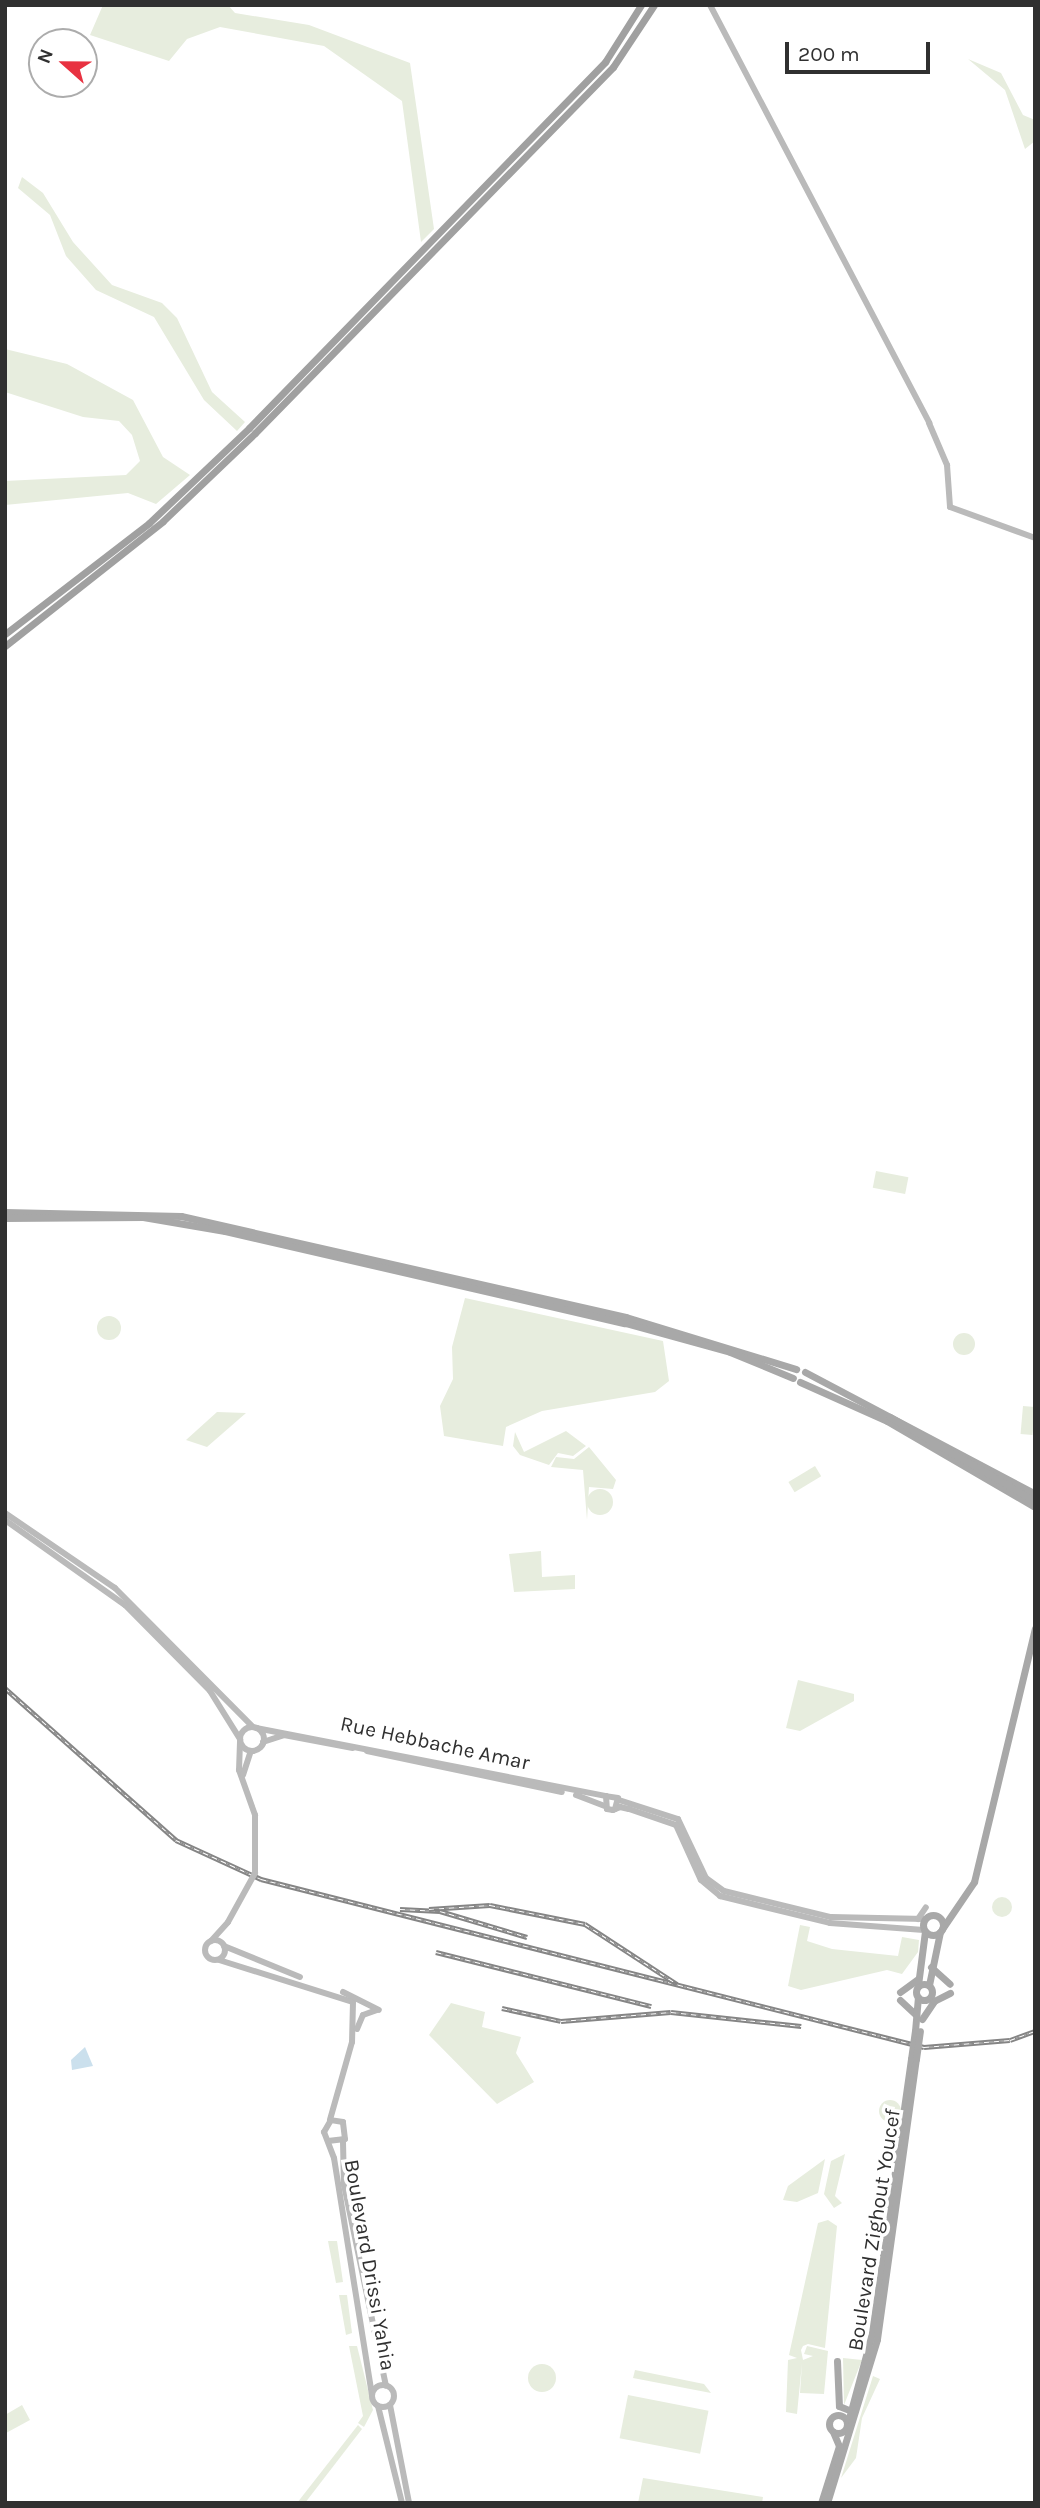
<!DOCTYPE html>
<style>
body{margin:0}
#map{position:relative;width:1040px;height:2508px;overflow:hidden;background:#fff;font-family:Karla,sans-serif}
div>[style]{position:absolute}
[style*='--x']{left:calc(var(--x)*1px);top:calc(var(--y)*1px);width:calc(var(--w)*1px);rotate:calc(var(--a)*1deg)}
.green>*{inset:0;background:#e7edde;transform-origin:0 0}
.round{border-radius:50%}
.water>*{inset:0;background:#cbe0ed}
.secondary>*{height:6px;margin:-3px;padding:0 3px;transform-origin:3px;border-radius:3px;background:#bababa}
.secondary>.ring{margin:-3px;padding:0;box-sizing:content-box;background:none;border:6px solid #bababa;border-radius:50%}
.primary>*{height:7px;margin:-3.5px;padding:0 3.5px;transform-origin:3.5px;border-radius:3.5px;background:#a8a8a8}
.primary>.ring{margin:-3.5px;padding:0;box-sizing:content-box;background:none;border:7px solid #a8a8a8;border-radius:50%}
.trunk>*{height:7px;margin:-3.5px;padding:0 3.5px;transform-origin:3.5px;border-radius:3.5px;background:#a0a0a0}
.rail>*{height:4.5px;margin-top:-2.25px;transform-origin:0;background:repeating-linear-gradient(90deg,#fff 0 5px,#858585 0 10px);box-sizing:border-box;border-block:2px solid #858585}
.secondary-bridge>*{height:6px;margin:-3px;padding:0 3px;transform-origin:3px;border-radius:3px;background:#bababa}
.primary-bridge>*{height:7px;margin:-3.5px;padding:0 3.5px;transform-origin:3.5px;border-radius:3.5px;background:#a8a8a8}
span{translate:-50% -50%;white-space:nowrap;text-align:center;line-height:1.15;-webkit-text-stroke:7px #fff;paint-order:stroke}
.street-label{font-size:21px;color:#303030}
.frame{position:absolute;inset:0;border:7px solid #303030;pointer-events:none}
.north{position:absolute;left:28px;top:28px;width:70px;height:70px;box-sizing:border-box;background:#fff;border:2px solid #acacac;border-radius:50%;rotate:291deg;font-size:19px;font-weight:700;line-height:28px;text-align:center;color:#303030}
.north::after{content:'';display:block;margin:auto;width:24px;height:32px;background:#e83241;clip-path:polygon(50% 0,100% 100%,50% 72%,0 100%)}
.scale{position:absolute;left:785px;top:42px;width:145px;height:32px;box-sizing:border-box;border:4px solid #303030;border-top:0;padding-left:9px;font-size:21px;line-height:24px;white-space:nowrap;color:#303030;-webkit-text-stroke:5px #fff;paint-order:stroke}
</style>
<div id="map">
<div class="green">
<i style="clip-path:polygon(103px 5px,228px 5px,235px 13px,309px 25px,410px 63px,434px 229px,421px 242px,402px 101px,324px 46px,220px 27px,187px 39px,169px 61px,90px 35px)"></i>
<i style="clip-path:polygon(968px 59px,1001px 73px,1023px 115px,1035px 120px,1035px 141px,1025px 149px,1005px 90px)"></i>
<i style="clip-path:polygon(22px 177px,43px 193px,73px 242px,112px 285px,162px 303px,177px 318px,212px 392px,245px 422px,237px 431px,204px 400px,154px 317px,96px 290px,66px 256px,50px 215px,18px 188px)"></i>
<i style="clip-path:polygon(5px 349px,67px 364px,133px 400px,163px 457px,190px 475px,156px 504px,128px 493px,5px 505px,5px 481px,126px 475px,140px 461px,132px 435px,119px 421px,83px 417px,5px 392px)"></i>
<i style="left:876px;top:1171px;width:33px;height:17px;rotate:11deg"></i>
<i style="clip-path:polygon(465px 1298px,663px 1341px,669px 1381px,655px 1392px,542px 1411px,506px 1427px,503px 1446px,444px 1436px,440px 1406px,453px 1379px,452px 1347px)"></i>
<i class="round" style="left:97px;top:1316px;width:24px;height:24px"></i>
<i class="round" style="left:953px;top:1333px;width:22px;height:22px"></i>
<i style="left:1023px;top:1406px;width:12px;height:28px;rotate:5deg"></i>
<i style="clip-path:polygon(217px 1412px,246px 1413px,207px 1447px,186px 1440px)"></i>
<i style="clip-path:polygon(566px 1431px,586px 1446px,573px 1456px,558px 1453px,549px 1465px,520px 1455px,513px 1446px,515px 1432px,524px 1452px)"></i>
<i style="clip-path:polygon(589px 1447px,616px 1480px,613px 1489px,589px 1487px,587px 1520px,583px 1470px,551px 1467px,556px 1457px,574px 1459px)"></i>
<i style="left:815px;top:1466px;width:12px;height:31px;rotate:59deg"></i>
<i class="round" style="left:587px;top:1489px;width:26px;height:26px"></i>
<i style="clip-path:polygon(541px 1551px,542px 1577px,575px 1575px,575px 1589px,514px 1592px,509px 1554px)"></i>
<i style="clip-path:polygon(798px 1680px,854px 1694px,854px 1701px,800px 1731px,786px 1728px)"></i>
<i class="round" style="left:992px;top:1897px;width:20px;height:20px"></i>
<i style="clip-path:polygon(800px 1925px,810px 1927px,807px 1941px,832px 1949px,898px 1956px,902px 1937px,919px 1940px,918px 1952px,902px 1974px,887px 1970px,801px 1990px,788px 1986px)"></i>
<i style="clip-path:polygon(451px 2003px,485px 2012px,482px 2027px,521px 2037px,516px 2053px,534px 2082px,497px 2104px,429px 2035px)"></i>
<i class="round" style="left:879px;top:2100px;width:22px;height:22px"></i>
<i style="clip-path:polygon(845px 2154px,835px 2196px,842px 2203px,834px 2208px,824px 2194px,831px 2161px)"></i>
<i style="clip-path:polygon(825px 2159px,818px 2193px,797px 2202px,783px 2200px,788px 2186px)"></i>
<i style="clip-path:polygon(828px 2220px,837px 2226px,825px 2348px,808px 2344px,803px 2346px,801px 2350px,803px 2360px,813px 2356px,804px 2354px,807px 2346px,828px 2351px,824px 2394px,800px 2393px,802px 2363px,797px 2414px,786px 2412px,788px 2360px,797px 2358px,789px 2355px,818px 2223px)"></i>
<i style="clip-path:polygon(328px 2241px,337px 2241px,343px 2282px,336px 2283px)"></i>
<i style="clip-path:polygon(339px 2295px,347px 2295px,352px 2333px,346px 2335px)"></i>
<i style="clip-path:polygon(349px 2346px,357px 2346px,373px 2410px,364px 2427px,358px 2423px,363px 2416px)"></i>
<i style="clip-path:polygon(843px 2358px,862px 2360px,844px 2405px)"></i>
<i class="round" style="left:528px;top:2364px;width:28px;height:28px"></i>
<i style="clip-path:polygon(635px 2370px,704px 2384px,711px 2393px,633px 2378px)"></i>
<i style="clip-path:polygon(873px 2376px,880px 2379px,862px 2418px,856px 2458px,841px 2478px)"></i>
<i style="left:628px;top:2395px;width:82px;height:44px;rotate:11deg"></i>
<i style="clip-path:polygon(22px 2405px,30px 2420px,6px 2433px,5px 2415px)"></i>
<i style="clip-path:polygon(358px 2425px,362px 2429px,305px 2503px,297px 2503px)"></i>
<i style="clip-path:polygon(643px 2478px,763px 2497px,762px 2503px,638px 2503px)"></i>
</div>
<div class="water">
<i style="clip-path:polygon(85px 2047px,93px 2066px,72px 2070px,71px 2060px)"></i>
</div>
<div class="secondary">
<i style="--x:710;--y:5;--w:472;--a:62.3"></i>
<i style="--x:929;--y:423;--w:46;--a:66.8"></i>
<i style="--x:947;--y:465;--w:42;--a:85.9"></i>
<i style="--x:950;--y:507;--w:90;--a:20"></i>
<i style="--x:5;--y:1513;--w:133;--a:34.3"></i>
<i style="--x:115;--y:1588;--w:196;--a:45.2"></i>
<i style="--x:5;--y:1520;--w:147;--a:35.3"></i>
<i style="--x:125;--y:1605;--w:121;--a:45.3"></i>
<i style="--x:210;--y:1691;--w:57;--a:58"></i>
<i class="ring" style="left:240px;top:1727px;width:18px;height:18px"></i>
<i style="--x:256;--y:1728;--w:357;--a:11"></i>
<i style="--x:240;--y:1742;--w:28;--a:92"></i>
<i style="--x:239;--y:1770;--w:48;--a:70.4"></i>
<i style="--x:263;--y:1742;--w:22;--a:-18"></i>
<i style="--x:284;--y:1735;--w:70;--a:10.7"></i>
<i style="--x:367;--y:1751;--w:199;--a:11.9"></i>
<i style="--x:243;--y:1775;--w:25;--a:-72"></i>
<i style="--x:576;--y:1795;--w:30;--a:21"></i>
<i style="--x:619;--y:1800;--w:62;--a:17.9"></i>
<i style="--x:678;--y:1819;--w:65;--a:64.6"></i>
<i style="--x:706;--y:1878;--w:22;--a:36"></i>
<i style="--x:724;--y:1891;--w:110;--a:13.7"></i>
<i style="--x:831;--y:1917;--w:94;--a:1.2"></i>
<i style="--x:615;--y:1809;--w:11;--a:-75"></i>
<i style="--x:618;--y:1798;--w:12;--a:-171"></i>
<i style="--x:606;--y:1796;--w:13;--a:86"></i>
<i style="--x:607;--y:1809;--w:6;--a:9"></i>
<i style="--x:613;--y:1810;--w:8;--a:-23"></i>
<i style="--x:620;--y:1807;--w:9;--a:13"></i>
<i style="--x:629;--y:1809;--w:50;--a:18.8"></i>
<i style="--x:676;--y:1825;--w:60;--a:65.6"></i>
<i style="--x:701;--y:1880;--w:25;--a:40"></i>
<i style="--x:720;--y:1896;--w:113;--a:13.8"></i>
<i style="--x:830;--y:1923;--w:94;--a:4.3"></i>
<i style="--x:918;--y:1919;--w:14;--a:-56"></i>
<i class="ring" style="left:205px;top:1940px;width:14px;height:14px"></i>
<i style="--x:211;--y:1941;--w:25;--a:-48"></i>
<i style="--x:224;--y:1946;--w:82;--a:22.2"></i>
<i style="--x:219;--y:1960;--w:140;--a:17.4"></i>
<i style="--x:353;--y:2002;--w:40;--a:91.4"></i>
<i style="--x:352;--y:2042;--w:81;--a:105.8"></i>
<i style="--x:343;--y:1992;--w:40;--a:26.6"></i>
<i style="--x:357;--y:2029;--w:15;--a:-67"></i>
<i style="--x:363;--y:2015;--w:15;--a:-20"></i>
<i style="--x:328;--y:2141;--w:17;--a:-7"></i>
<i style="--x:345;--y:2139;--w:17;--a:-97"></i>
<i style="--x:343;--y:2122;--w:12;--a:-171"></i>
<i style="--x:331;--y:2120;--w:14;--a:120"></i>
<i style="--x:324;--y:2132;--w:28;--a:69"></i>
<i style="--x:334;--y:2158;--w:240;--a:80.9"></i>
<i style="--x:343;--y:2142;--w:43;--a:88.7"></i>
<i style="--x:344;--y:2185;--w:205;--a:78.2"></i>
<i class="ring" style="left:372px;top:2385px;width:16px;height:16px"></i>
<i style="--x:390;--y:2405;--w:100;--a:79"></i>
<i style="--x:378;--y:2406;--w:100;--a:76.1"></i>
</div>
<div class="primary">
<i style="--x:5;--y:1212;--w:176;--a:1.3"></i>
<i style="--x:181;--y:1216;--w:456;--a:12.8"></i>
<i style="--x:626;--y:1317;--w:178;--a:17"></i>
<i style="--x:5;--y:1218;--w:138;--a:-0.4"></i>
<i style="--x:143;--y:1217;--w:83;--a:9.7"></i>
<i style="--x:225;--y:1231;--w:410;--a:13"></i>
<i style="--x:625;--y:1323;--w:109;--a:15.4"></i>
<i style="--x:730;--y:1352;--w:68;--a:22.4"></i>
<i style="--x:805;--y:1372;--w:260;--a:27.9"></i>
<i style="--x:800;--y:1382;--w:95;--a:24.1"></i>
<i style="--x:887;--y:1421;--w:171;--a:30.2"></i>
<i style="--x:890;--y:1417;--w:168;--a:30.1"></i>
<i class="ring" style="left:923px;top:1915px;width:13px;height:13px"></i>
<i style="--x:942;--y:1929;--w:57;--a:-55.8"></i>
<i style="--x:974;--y:1882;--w:261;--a:-76.5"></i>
<i style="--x:931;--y:1967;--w:25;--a:42"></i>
<i class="ring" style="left:916px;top:1984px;width:9px;height:9px"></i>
<i style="--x:918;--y:1985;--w:54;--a:-82.6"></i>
<i style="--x:929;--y:1985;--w:54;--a:-78.3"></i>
<i style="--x:900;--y:1992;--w:22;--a:-36"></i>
<i style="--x:900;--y:2000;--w:22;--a:43"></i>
<i style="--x:922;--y:2019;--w:22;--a:-56"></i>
<i style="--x:934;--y:2001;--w:18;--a:-27"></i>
<i style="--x:915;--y:2031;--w:34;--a:-85"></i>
<i style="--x:837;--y:2361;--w:45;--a:87.5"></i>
<i style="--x:839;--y:2406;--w:11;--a:22"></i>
<i class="ring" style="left:829px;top:2415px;width:11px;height:11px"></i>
<i style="--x:848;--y:2422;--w:92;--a:-74.9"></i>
<i style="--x:872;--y:2333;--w:277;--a:-81.9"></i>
<i style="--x:821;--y:2503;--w:60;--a:-72.5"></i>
<i style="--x:839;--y:2446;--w:15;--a:-113"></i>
<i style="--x:827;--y:2503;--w:171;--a:-73"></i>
<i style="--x:877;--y:2339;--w:283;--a:-82.1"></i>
</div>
<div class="trunk">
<i style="--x:5;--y:634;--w:182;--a:-37.6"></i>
<i style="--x:149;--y:523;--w:138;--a:-43.5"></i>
<i style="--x:249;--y:428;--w:511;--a:-45.79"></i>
<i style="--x:605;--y:62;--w:67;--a:-57.7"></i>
<i style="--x:5;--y:646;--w:201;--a:-38.3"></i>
<i style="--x:163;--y:521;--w:127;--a:-43.7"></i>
<i style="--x:255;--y:433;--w:512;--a:-45.63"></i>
<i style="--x:613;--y:67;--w:74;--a:-56.5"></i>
</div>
<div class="rail">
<i style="--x:5;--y:1688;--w:229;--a:41.6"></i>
<i style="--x:176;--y:1840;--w:94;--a:24.6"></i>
<i style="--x:261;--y:1879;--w:684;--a:14.22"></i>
<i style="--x:924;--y:2047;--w:86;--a:-4.7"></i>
<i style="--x:1010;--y:2040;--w:27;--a:-20"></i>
<i style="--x:400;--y:1909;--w:40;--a:2.9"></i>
<i style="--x:440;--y:1911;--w:91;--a:16.6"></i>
<i style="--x:429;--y:1909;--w:61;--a:-3.8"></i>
<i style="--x:490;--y:1905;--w:97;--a:11.3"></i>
<i style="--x:585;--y:1924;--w:110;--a:33.1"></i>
<i style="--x:436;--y:1952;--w:222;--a:14.1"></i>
<i style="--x:502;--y:2008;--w:60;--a:12.4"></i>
<i style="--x:561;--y:2021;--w:110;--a:-4.7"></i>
<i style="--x:671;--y:2012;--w:131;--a:6.1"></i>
</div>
<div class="secondary-bridge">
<i style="--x:228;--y:1922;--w:56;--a:-61.1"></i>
<i style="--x:255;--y:1873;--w:58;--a:-90"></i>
</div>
<div class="primary-bridge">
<i style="--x:911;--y:2059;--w:28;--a:-82"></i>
<i style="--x:916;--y:2059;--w:28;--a:-82"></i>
</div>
<div class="street-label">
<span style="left:435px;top:1743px;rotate:12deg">Rue Hebbache Amar</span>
<span style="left:874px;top:2230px;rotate:-81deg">Boulevard Zighout Youcef</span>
<span style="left:370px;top:2265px;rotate:80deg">Boulevard Drissi Yahia</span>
</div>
<div class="frame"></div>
<div class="north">N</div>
<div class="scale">200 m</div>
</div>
